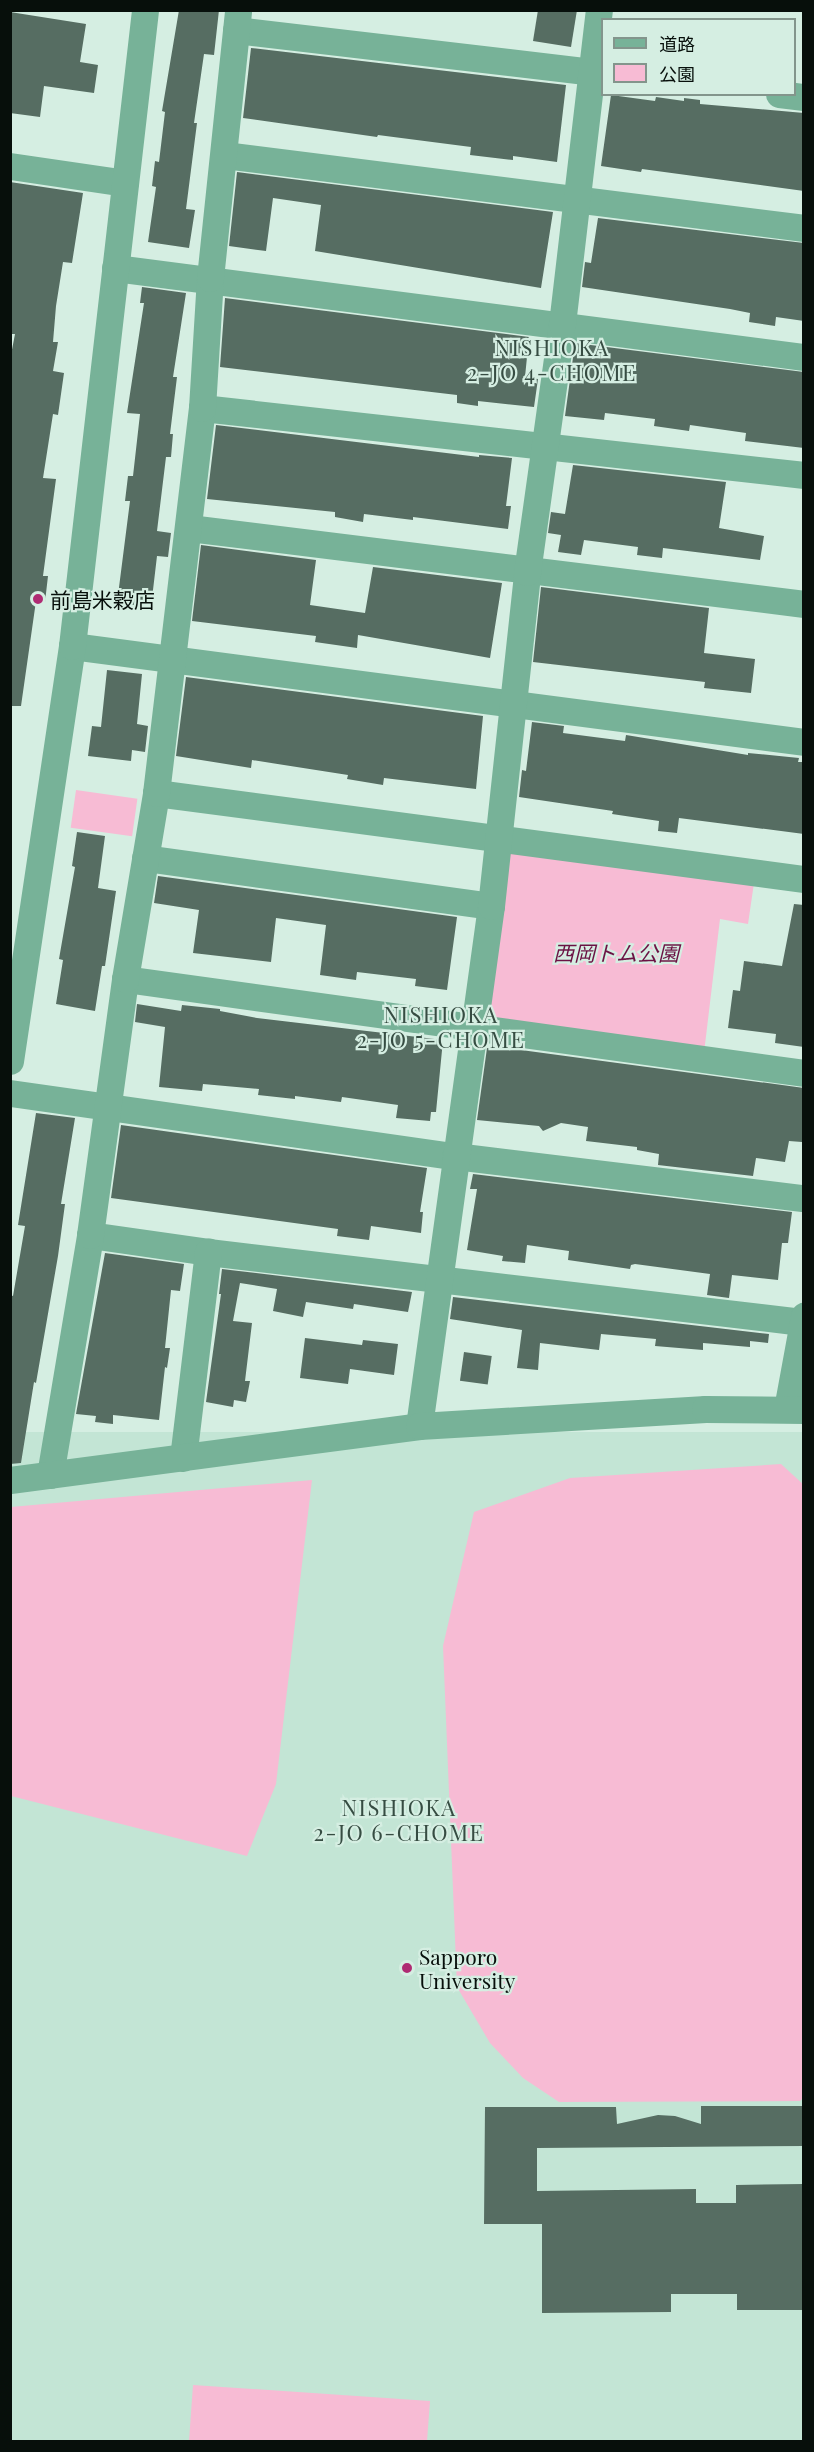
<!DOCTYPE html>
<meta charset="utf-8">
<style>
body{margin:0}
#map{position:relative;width:814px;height:2452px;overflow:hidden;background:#d5eee2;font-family:"Playfair Display","Noto Sans JP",serif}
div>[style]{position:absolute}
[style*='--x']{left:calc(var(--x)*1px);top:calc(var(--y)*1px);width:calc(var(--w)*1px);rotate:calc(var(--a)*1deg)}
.built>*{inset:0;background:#c3e5d5;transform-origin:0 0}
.green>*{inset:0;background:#f7bbd4;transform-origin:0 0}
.building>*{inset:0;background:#566d62;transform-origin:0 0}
.minor>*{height:27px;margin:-13.5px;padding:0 13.5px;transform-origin:13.5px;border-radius:13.5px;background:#77b298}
.dots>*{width:16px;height:16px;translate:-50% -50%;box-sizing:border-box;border:3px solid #d5eee2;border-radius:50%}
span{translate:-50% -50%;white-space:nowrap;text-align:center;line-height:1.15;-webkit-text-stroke:4.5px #d5eee2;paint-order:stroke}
.poi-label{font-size:21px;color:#070f0b}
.left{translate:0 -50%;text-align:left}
.park-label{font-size:21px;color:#6b1244;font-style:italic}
.neighbourhood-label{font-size:22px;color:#364c42;letter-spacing:1.5px}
.frame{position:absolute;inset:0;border:12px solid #070f0b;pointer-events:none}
.legend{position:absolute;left:601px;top:18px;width:195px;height:78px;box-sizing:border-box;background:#d5eee2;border:2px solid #83958c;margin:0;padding:8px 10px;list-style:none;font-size:18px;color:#070f0b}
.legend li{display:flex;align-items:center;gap:12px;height:30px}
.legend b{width:30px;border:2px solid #83958c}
</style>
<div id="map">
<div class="built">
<i style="left:803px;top:1432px;width:1009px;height:794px;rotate:90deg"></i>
</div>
<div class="green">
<i style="left:76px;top:790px;width:62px;height:38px;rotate:8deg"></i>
<i style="clip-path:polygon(506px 850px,754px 883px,748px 924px,720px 919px,704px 1053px,483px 1022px)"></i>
<i style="clip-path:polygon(781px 1464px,804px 1485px,803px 2098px,800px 2101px,559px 2102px,523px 2078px,490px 2043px,457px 1987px,443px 1646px,474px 1512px,570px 1478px)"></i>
<i style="clip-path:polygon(312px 1480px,276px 1784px,247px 1856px,11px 1796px,11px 1507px)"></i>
<i style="clip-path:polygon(193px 2385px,430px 2401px,427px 2441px,189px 2441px)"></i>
</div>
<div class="building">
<i style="clip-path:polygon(179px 10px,219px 10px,214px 55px,204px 54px,194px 123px,197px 123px,186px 209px,195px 210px,189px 248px,148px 242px,156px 187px,152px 186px,155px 161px,159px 162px,165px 112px,162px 111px)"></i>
<i style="clip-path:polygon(538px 10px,577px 10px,571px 47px,533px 41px)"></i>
<i style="clip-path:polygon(10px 12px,86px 24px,80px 62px,98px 65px,94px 93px,44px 86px,40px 117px,10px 113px)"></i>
<i style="clip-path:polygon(251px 48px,566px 85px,557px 162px,513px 156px,513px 160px,470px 155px,471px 147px,378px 135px,377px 137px,243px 118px)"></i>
<i style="clip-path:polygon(611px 95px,655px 101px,656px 97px,684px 101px,684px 98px,700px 100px,700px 104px,804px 113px,804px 191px,642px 169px,641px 172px,601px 166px)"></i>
<i style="clip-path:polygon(237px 172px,553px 212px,541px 288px,315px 251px,321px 205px,273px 198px,266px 251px,229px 246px)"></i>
<i style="clip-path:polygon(10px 182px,83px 193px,72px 263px,63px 262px,56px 306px,53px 342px,58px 342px,53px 371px,64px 373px,58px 415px,53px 414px,43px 478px,56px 479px,43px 576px,48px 576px,45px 602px,36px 601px,21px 706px,10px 706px,10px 360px,15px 334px,10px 334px)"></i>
<i style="clip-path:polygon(598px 218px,804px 243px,804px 321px,776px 317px,775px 326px,749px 322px,750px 313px,730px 309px,582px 287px,585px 262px,591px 263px)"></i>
<i style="clip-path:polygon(142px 287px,186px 293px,173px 377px,177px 377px,170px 434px,173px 434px,171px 457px,166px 457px,157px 531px,171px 533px,168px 557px,157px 556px,151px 607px,117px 603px,130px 501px,125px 501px,128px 476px,133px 476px,140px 414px,127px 413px,144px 303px,140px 303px)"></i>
<i style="clip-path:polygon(225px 298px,529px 337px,525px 377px,538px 379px,534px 407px,478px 401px,478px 406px,457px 403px,457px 395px,220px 367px)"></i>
<i style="clip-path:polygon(575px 343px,804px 372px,804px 448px,745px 441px,746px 433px,690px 425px,689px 431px,654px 426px,655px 419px,605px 413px,604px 420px,565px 416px)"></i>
<i style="clip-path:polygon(216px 425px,479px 457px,479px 455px,512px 458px,506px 506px,511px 506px,508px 529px,413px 517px,413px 520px,364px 514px,363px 522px,335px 517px,335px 512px,207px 499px)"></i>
<i style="clip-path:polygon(573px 465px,726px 482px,719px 528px,764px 536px,760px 560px,663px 548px,662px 558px,637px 555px,638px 547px,584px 540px,581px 555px,558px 552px,561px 535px,548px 533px,551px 512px,565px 514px)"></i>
<i style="clip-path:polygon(201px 545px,316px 560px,310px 605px,365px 613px,373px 567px,502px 583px,490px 658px,358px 635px,357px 648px,315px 642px,316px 636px,192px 621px)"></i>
<i style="clip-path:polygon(541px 587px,709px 608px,704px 653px,755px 659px,751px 693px,704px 688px,705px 682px,533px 662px)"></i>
<i style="clip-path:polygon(107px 670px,142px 674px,137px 724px,148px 726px,145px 752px,132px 750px,131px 761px,88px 756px,92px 726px,101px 727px)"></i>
<i style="clip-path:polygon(186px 677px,483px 716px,476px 789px,384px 778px,383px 785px,347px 779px,348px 775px,252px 760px,251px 768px,176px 756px)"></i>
<i style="clip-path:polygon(532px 722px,564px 726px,563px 733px,625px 741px,626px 735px,748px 755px,748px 753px,799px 758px,798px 762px,804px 762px,804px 834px,679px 818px,677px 833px,658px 831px,659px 821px,612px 814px,613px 811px,519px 797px,522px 770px,526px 771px)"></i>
<i style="clip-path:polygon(77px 832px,105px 836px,98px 888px,116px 891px,105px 966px,102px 966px,95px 1011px,56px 1004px,63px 960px,59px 959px,75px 867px,72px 866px)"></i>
<i style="clip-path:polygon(158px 876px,457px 917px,447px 990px,415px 986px,416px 979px,357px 972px,356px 980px,320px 975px,326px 925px,276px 918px,271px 962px,193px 953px,199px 910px,154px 903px)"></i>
<i style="clip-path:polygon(794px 904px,804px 905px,804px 1047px,775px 1043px,776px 1034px,728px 1028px,733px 990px,740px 991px,744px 961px,782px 966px)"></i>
<i style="clip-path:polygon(137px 1004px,181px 1011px,182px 1005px,220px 1009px,220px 1011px,257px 1018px,443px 1040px,436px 1112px,431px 1112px,430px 1121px,396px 1118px,398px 1105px,342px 1097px,341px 1102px,295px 1096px,295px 1099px,258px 1095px,259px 1089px,203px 1084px,202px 1091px,159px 1087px,165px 1027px,135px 1022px)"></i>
<i style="clip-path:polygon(498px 1047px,804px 1088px,802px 1142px,789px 1141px,785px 1162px,756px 1158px,753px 1176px,658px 1165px,659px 1154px,637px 1150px,637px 1147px,586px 1141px,588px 1127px,561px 1123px,543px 1131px,539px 1126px,477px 1120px,487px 1048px,495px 1049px)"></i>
<i style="clip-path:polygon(36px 1113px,75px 1118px,61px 1204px,65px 1204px,58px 1256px,36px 1383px,34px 1382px,21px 1463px,10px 1464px,10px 1295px,13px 1296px,25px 1226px,18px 1225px)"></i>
<i style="clip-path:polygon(121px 1125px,427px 1168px,420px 1212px,423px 1212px,421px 1233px,371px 1226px,369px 1240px,337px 1236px,338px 1229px,111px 1198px)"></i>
<i style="clip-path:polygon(473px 1174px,792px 1212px,788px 1243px,782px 1243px,778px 1280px,732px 1275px,729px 1298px,707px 1295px,710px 1274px,635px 1264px,631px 1265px,630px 1269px,568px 1260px,569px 1251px,527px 1245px,525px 1263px,502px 1261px,503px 1256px,467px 1250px,477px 1189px,470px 1189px)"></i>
<i style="clip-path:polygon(105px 1253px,184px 1264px,180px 1291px,171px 1290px,165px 1348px,170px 1348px,167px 1368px,165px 1367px,159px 1420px,113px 1415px,113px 1424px,95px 1422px,96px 1416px,76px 1414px)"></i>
<i style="clip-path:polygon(222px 1269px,412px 1292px,408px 1312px,354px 1304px,353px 1309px,306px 1302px,303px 1317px,273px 1311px,277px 1289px,240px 1283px,233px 1321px,252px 1323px,245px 1381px,250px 1381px,246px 1402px,234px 1400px,233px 1407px,206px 1402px,221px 1294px,219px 1294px)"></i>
<i style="clip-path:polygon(453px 1297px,769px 1334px,768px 1343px,750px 1341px,750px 1347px,703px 1343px,703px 1350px,655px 1346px,656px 1339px,601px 1334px,599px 1350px,540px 1343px,538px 1370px,517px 1368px,522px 1330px,450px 1319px)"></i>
<i style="clip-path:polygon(305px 1338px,362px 1345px,363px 1340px,398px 1344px,394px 1375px,350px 1369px,348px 1384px,300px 1378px)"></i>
<i style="left:464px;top:1352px;width:28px;height:29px;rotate:8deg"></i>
<i style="clip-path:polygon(701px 2106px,804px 2106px,804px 2146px,537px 2148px,537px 2191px,696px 2189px,696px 2203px,736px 2203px,736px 2185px,804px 2184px,804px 2310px,737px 2310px,737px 2294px,671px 2294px,671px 2312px,542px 2313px,542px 2224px,484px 2224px,485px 2107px,616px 2107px,617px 2124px,658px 2115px,675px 2116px,701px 2124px)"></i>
</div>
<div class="minor">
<i style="--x:236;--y:30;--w:369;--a:6.7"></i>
<i style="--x:779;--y:94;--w:25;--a:7"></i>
<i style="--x:224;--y:155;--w:585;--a:7.17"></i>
<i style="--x:10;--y:166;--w:116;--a:8.4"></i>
<i style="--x:115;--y:268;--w:695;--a:7.36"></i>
<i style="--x:202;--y:408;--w:606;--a:6.35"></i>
<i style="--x:189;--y:528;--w:620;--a:7.04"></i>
<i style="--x:72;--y:646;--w:738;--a:7.47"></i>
<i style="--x:156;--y:793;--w:654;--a:7.56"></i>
<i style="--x:145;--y:858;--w:349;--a:7.9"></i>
<i style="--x:125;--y:979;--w:685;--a:7.88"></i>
<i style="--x:10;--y:1061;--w:420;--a:-81.5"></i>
<i style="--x:72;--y:646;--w:640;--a:-83.45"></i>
<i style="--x:10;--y:1093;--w:449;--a:8.1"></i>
<i style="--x:455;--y:1156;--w:352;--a:6.9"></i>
<i style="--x:90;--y:1235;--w:119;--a:8.2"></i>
<i style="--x:208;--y:1252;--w:598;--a:6.72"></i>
<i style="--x:787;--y:1409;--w:95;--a:-79.6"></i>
<i style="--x:419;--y:1426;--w:525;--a:-82.12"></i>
<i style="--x:491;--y:906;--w:336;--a:-83.8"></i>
<i style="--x:527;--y:572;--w:250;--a:-82"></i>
<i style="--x:562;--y:324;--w:316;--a:-83.3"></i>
<i style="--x:183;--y:1458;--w:208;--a:-83.1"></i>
<i style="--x:50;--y:1475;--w:243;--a:-80.5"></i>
<i style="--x:90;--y:1235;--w:258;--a:-82.2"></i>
<i style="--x:125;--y:979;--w:189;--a:-80.5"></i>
<i style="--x:156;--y:793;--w:388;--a:-83.2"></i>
<i style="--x:202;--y:408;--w:130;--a:-86.5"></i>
<i style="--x:210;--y:278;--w:269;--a:-84"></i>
<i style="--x:10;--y:1480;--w:413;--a:-7.5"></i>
<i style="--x:419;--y:1426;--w:287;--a:-3.4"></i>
<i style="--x:705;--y:1409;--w:99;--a:0.6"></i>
</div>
<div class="dots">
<i style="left:38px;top:599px;background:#af2b73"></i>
<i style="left:407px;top:1968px;background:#af2b73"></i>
</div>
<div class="poi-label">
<span class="left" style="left:50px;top:599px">前島米穀店</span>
<span class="left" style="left:419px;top:1968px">Sapporo<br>University</span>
</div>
<div class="park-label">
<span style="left:616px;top:952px">西岡トム公園</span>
</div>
<div class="neighbourhood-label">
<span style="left:552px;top:360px">NISHIOKA<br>2-JO 4-CHOME</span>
<span style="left:441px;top:1027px">NISHIOKA<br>2-JO 5-CHOME</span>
<span style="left:399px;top:1820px">NISHIOKA<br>2-JO 6-CHOME</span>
</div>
<div class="frame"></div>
<ul class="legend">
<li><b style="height:8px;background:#77b298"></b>道路</li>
<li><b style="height:16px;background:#f7bbd4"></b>公園</li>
</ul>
</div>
